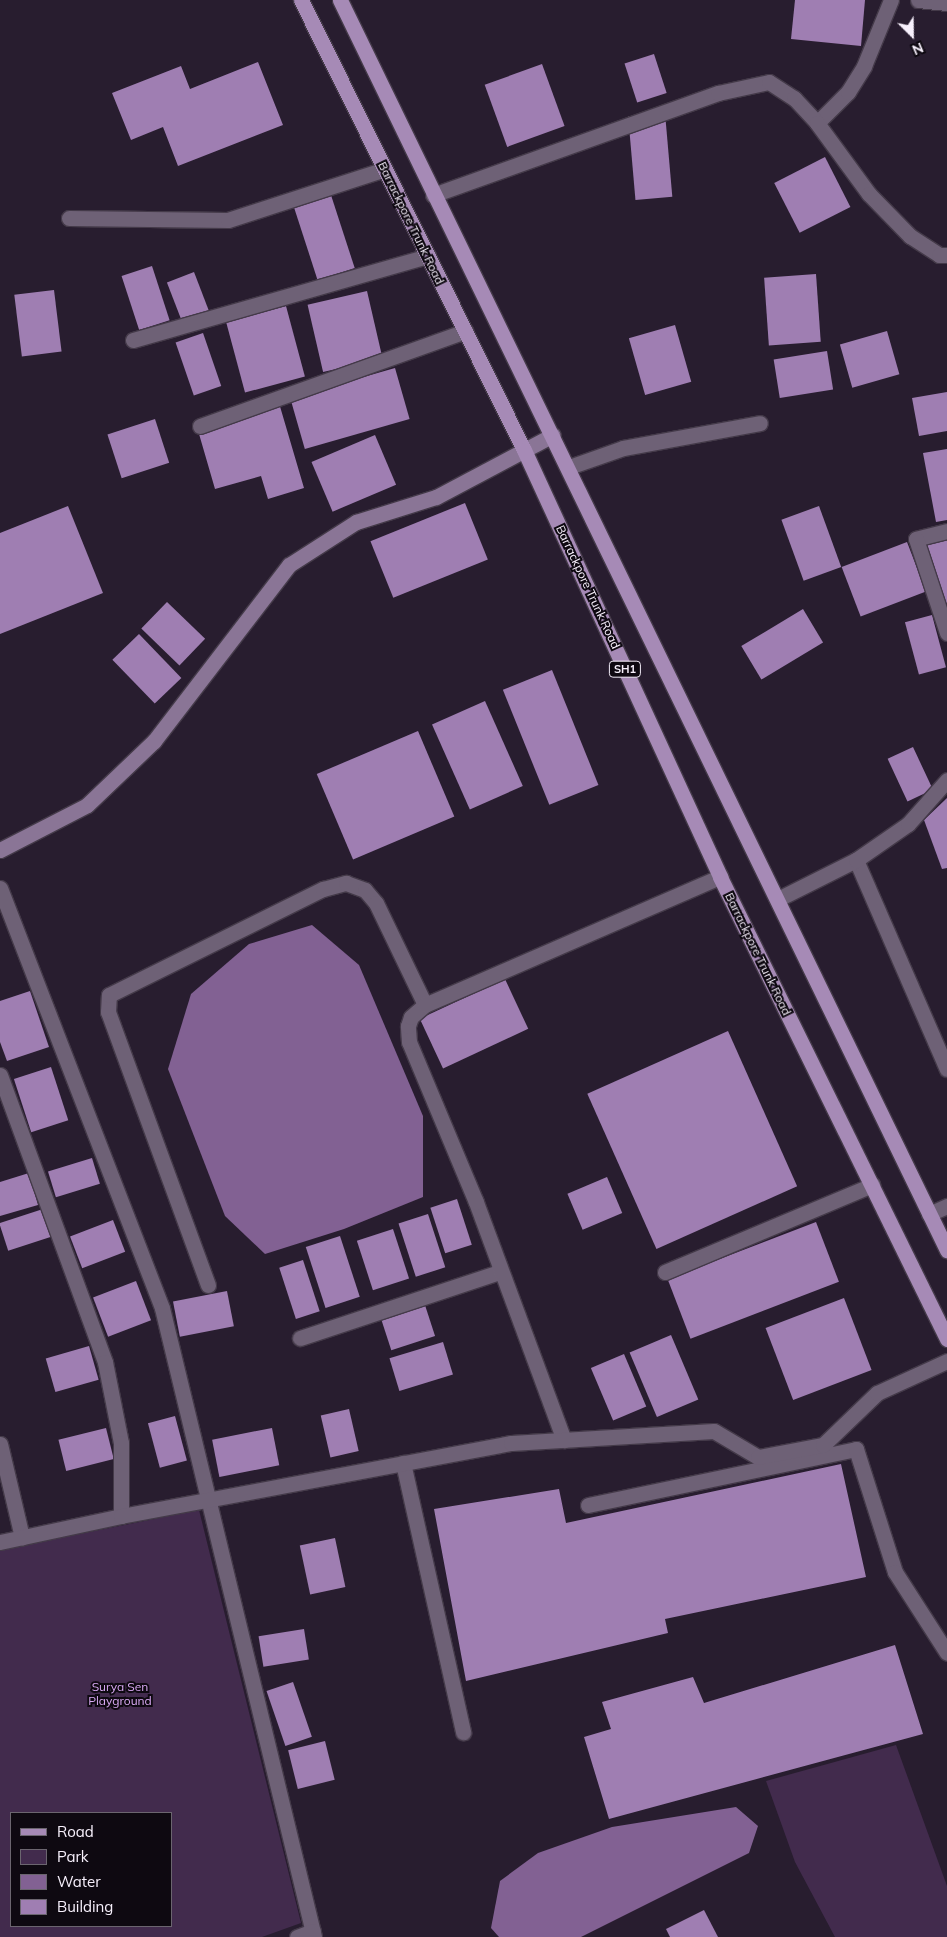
<!DOCTYPE html>
<style>
body{margin:0}
#map{position:relative;width:947px;height:1937px;overflow:hidden;background:#281d2f;font-family:Mulish,sans-serif}
div>[style]{position:absolute}
[style*='--x']{left:calc(var(--x)*1px);top:calc(var(--y)*1px);width:calc(var(--w)*1px);rotate:calc(var(--a)*1deg)}
.green>*{inset:0;background:#422b4d}
.water>*{inset:0;background:#826193}
.building>*{inset:0;background:#9f7eb2;transform-origin:0 0}
.roads{filter:drop-shadow(1px 0 #443a49) drop-shadow(-1px 0 #443a49) drop-shadow(0 1px #443a49) drop-shadow(0 -1px #443a49)}
.lane>*{height:15px;margin:-7.5px;padding:0 7.5px;transform-origin:7.5px;border-radius:7.5px;background:#6e6176}
.street>*{height:15px;margin:-7.5px;padding:0 7.5px;transform-origin:7.5px;border-radius:7.5px;background:#6e6176}
.secondary>*{height:15px;margin:-7.5px;padding:0 7.5px;transform-origin:7.5px;border-radius:7.5px;background:#8a7596}
.primary>*{height:15px;margin:-7.5px;padding:0 7.5px;transform-origin:7.5px;border-radius:7.5px;background:#a68ab6}
span{translate:-50% -50%;white-space:nowrap;text-align:center;line-height:1.15;-webkit-text-stroke:4px #0e0911;paint-order:stroke}
.shield-label span{padding:1px 4px;background:#0e0911;border:1px solid;border-radius:4px;-webkit-text-stroke-width:0}
.shield-label{font-size:11px;color:#f7f0fc;font-weight:700}
.street-label{font-size:12px;color:#f7f0fc}
.park-label{font-size:12px;color:#d9a9f3}
.legend{position:absolute;left:10px;top:1812px;width:162px;height:115px;box-sizing:border-box;background:#0e0911;border:1px solid #6b656f;margin:0;padding:6px 9px;list-style:none;font-size:15px;color:#f7f0fc}
.legend li{display:flex;align-items:center;gap:10px;height:25px}
.legend b{width:25px;border:1px solid #6b656f}
.north{position:absolute;left:887px;top:10px;width:50px;height:50px;-webkit-text-stroke:4px #0e0911;paint-order:stroke;rotate:157deg;font-size:14px;font-weight:700;line-height:20px;text-align:center;color:#f7f0fc}
.north::after{content:'';display:block;margin:auto;width:18px;height:22px;background:#f7f0fc;clip-path:polygon(50% 0,100% 100%,50% 72%,0 100%)}
</style>
<div id="map">
<div class="green">
<i style="clip-path:polygon(evenodd,199px 1510px,301px 1923px,262px 1937px,0 1937px,0 1550px,199px 1510px,11px 1813px,171px 1813px,171px 1926px,11px 1926px,11px 1813px)"></i>
<i style="clip-path:polygon(896px 1745px,947px 1886px,947px 1937px,835px 1937px,795px 1862px,766px 1781px)"></i>
</div>
<div class="water">
<i style="clip-path:polygon(312px 925px,359px 965px,423px 1116px,423px 1197px,344px 1229px,265px 1254px,225px 1216px,168px 1069px,191px 994px,249px 944px)"></i>
<i style="clip-path:polygon(736px 1807px,758px 1826px,749px 1853px,581px 1937px,499px 1937px,491px 1928px,500px 1881px,538px 1853px,612px 1827px)"></i>
</div>
<div class="building">
<i style="clip-path:polygon(795px 0,865px 0,861px 46px,791px 39px)"></i>
<i style="left:654px;top:54px;width:41px;height:31px;rotate:72deg"></i>
<i style="clip-path:polygon(258px 62px,283px 125px,178px 166px,163px 127px,131px 140px,112px 93px,181px 66px,190px 89px)"></i>
<i style="left:542px;top:64px;width:66px;height:61px;rotate:70deg"></i>
<i style="left:665px;top:113px;width:84px;height:37px;rotate:85deg"></i>
<i style="left:825px;top:157px;width:56px;height:57px;rotate:63deg"></i>
<i style="left:330px;top:192px;width:80px;height:39px;rotate:72deg"></i>
<i style="left:152px;top:266px;width:57px;height:32px;rotate:72deg"></i>
<i style="left:194px;top:272px;width:42px;height:29px;rotate:69deg"></i>
<i style="left:816px;top:274px;width:68px;height:52px;rotate:86deg"></i>
<i style="left:54px;top:290px;width:62px;height:40px;rotate:83deg"></i>
<i style="left:367px;top:291px;width:69px;height:61px;rotate:77deg"></i>
<i style="left:286px;top:306px;width:73px;height:62px;rotate:75deg"></i>
<i style="left:675px;top:325px;width:59px;height:48px;rotate:74deg"></i>
<i style="left:887px;top:331px;width:45px;height:49px;rotate:74deg"></i>
<i style="left:203px;top:333px;width:56px;height:29px;rotate:71deg"></i>
<i style="left:827px;top:351px;width:39px;height:54px;rotate:81deg"></i>
<i style="left:395px;top:368px;width:53px;height:109px;rotate:74deg"></i>
<i style="clip-path:polygon(947px 392px,947px 431px,919px 436px,912px 398px)"></i>
<i style="clip-path:polygon(279px 403px,304px 488px,268px 499px,261px 476px,215px 489px,197px 427px)"></i>
<i style="left:155px;top:419px;width:46px;height:50px;rotate:72deg"></i>
<i style="left:375px;top:435px;width:54px;height:69px;rotate:67deg"></i>
<i style="clip-path:polygon(947px 449px,947px 520px,936px 522px,923px 453px)"></i>
<i style="left:465px;top:503px;width:61px;height:102px;rotate:68deg"></i>
<i style="clip-path:polygon(68px 506px,103px 593px,0 634px,0 533px)"></i>
<i style="left:819px;top:506px;width:65px;height:40px;rotate:70deg"></i>
<i style="clip-path:polygon(947px 539px,947px 603px,939px 605px,921px 547px)"></i>
<i style="left:907px;top:542px;width:53px;height:70px;rotate:69deg"></i>
<i style="left:167px;top:602px;width:53px;height:37px;rotate:44deg"></i>
<i style="left:803px;top:609px;width:39px;height:72px;rotate:59deg"></i>
<i style="left:932px;top:615px;width:54px;height:28px;rotate:75deg"></i>
<i style="left:139px;top:634px;width:61px;height:37px;rotate:46deg"></i>
<i style="left:552px;top:670px;width:124px;height:53px;rotate:68deg"></i>
<i style="left:485px;top:701px;width:93px;height:58px;rotate:66deg"></i>
<i style="left:418px;top:731px;width:93px;height:110px;rotate:67deg"></i>
<i style="left:913px;top:747px;width:47px;height:28px;rotate:65deg"></i>
<i style="clip-path:polygon(947px 798px,947px 868px,942px 869px,924px 820px)"></i>
<i style="left:505px;top:979px;width:55px;height:94px;rotate:65deg"></i>
<i style="clip-path:polygon(30px 991px,49px 1047px,7px 1061px,0 1042px,0 1001px)"></i>
<i style="left:728px;top:1031px;width:170px;height:154px;rotate:66deg"></i>
<i style="left:51px;top:1067px;width:56px;height:39px;rotate:72deg"></i>
<i style="left:92px;top:1158px;width:27px;height:46px;rotate:73deg"></i>
<i style="clip-path:polygon(29px 1173px,38px 1205px,0 1216px,0 1182px)"></i>
<i style="left:607px;top:1177px;width:39px;height:43px;rotate:67deg"></i>
<i style="left:457px;top:1199px;width:48px;height:28px;rotate:72deg"></i>
<i style="left:43px;top:1209px;width:29px;height:46px;rotate:72deg"></i>
<i style="left:428px;top:1214px;width:56px;height:31px;rotate:72deg"></i>
<i style="left:113px;top:1220px;width:34px;height:46px;rotate:69deg"></i>
<i style="left:816px;top:1222px;width:64px;height:159px;rotate:69deg"></i>
<i style="left:393px;top:1229px;width:52px;height:38px;rotate:72deg"></i>
<i style="left:340px;top:1236px;width:64px;height:36px;rotate:72deg"></i>
<i style="left:303px;top:1260px;width:54px;height:25px;rotate:72deg"></i>
<i style="left:136px;top:1281px;width:42px;height:46px;rotate:69deg"></i>
<i style="left:227px;top:1291px;width:36px;height:55px;rotate:79deg"></i>
<i style="left:844px;top:1298px;width:77px;height:84px;rotate:69deg"></i>
<i style="left:423px;top:1299px;width:39px;height:46px;rotate:72deg"></i>
<i style="left:671px;top:1335px;width:70px;height:45px;rotate:67deg"></i>
<i style="left:443px;top:1342px;width:34px;height:56px;rotate:73deg"></i>
<i style="left:89px;top:1346px;width:35px;height:45px;rotate:74deg"></i>
<i style="left:624px;top:1354px;width:57px;height:36px;rotate:67deg"></i>
<i style="left:349px;top:1409px;width:43px;height:29px;rotate:77deg"></i>
<i style="left:175px;top:1416px;width:46px;height:28px;rotate:75deg"></i>
<i style="left:106px;top:1428px;width:32px;height:49px;rotate:76deg"></i>
<i style="left:272px;top:1428px;width:38px;height:61px;rotate:79deg"></i>
<i style="clip-path:polygon(841px 1464px,866px 1577px,665px 1619px,668px 1633px,466px 1681px,434px 1509px,559px 1489px,566px 1523px)"></i>
<i style="left:335px;top:1538px;width:50px;height:36px;rotate:78deg"></i>
<i style="left:304px;top:1629px;width:31px;height:46px;rotate:81deg"></i>
<i style="clip-path:polygon(895px 1645px,923px 1734px,609px 1819px,584px 1737px,611px 1729px,602px 1702px,693px 1677px,704px 1703px)"></i>
<i style="left:293px;top:1682px;width:58px;height:28px;rotate:71deg"></i>
<i style="left:325px;top:1741px;width:40px;height:38px;rotate:76deg"></i>
<i style="clip-path:polygon(704px 1910px,718px 1937px,670px 1937px,666px 1929px)"></i>
</div>
<div class="roads">
<div class="lane">
<i style="--x:403;--y:1463;--w:276;--a:77.4"></i>
</div>
<div class="street">
<i style="--x:918;--y:0;--w:29;--a:6"></i>
<i style="--x:817;--y:123;--w:44;--a:-45"></i>
<i style="--x:848;--y:92;--w:31;--a:-58"></i>
<i style="--x:864;--y:66;--w:71;--a:-67.8"></i>
<i style="--x:433;--y:195;--w:303;--a:-19.7"></i>
<i style="--x:718;--y:93;--w:52;--a:-12.2"></i>
<i style="--x:769;--y:82;--w:30;--a:33"></i>
<i style="--x:794;--y:98;--w:34;--a:47"></i>
<i style="--x:817;--y:123;--w:88;--a:53.8"></i>
<i style="--x:869;--y:194;--w:59;--a:45.7"></i>
<i style="--x:910;--y:236;--w:35;--a:33"></i>
<i style="--x:939;--y:255;--w:8;--a:0"></i>
<i style="--x:69;--y:218;--w:159;--a:0.7"></i>
<i style="--x:228;--y:220;--w:165;--a:-18"></i>
<i style="--x:133;--y:340;--w:307;--a:-15.9"></i>
<i style="--x:200;--y:426;--w:282;--a:-19.7"></i>
<i style="--x:569;--y:467;--w:57;--a:-19.4"></i>
<i style="--x:623;--y:448;--w:139;--a:-10.3"></i>
<i style="--x:947;--y:531;--w:32;--a:166"></i>
<i style="--x:916;--y:539;--w:99;--a:71.7"></i>
<i style="--x:856;--y:860;--w:228;--a:66.5"></i>
<i style="--x:0;--y:888;--w:450;--a:68.9"></i>
<i style="--x:162;--y:1308;--w:647;--a:76.41"></i>
<i style="--x:778;--y:899;--w:87;--a:-26.6"></i>
<i style="--x:856;--y:860;--w:63;--a:-34.7"></i>
<i style="--x:908;--y:824;--w:59;--a:-48.4"></i>
<i style="--x:0;--y:1075;--w:306;--a:69.9"></i>
<i style="--x:105;--y:1362;--w:83;--a:78.8"></i>
<i style="--x:121;--y:1443;--w:73;--a:90"></i>
<i style="--x:929;--y:1214;--w:20;--a:-24"></i>
<i style="--x:665;--y:1272;--w:225;--a:-22.8"></i>
<i style="--x:208;--y:1285;--w:291;--a:-110.1"></i>
<i style="--x:108;--y:1012;--w:17;--a:-87"></i>
<i style="--x:109;--y:995;--w:239;--a:-26.4"></i>
<i style="--x:323;--y:889;--w:24;--a:-15"></i>
<i style="--x:346;--y:883;--w:20;--a:20"></i>
<i style="--x:365;--y:890;--w:17;--a:50"></i>
<i style="--x:376;--y:903;--w:113;--a:64.3"></i>
<i style="--x:300;--y:1338;--w:210;--a:-18.3"></i>
<i style="--x:564;--y:1440;--w:254;--a:-110.3"></i>
<i style="--x:476;--y:1202;--w:173;--a:-112.7"></i>
<i style="--x:409;--y:1042;--w:16;--a:-94"></i>
<i style="--x:408;--y:1026;--w:9;--a:-72"></i>
<i style="--x:411;--y:1017;--w:18;--a:-41"></i>
<i style="--x:425;--y:1005;--w:322;--a:-23.5"></i>
<i style="--x:0;--y:1444;--w:96;--a:76.7"></i>
<i style="--x:588;--y:1505;--w:274;--a:-11.8"></i>
<i style="--x:856;--y:1449;--w:129;--a:72.4"></i>
<i style="--x:895;--y:1572;--w:96;--a:57.3"></i>
<i style="--x:0;--y:1542;--w:124;--a:-12.1"></i>
<i style="--x:121;--y:1516;--w:397;--a:-10.6"></i>
<i style="--x:511;--y:1443;--w:203;--a:-3.4"></i>
<i style="--x:714;--y:1431;--w:51;--a:30.6"></i>
<i style="--x:758;--y:1457;--w:66;--a:-10.5"></i>
<i style="--x:823;--y:1445;--w:75;--a:-43.9"></i>
<i style="--x:877;--y:1393;--w:77;--a:-24.6"></i>
<i style="--x:297;--y:1937;--w:17;--a:-21"></i>
</div>
<div class="secondary">
<i style="--x:0;--y:850;--w:98;--a:-27.3"></i>
<i style="--x:87;--y:805;--w:93;--a:-43.7"></i>
<i style="--x:154;--y:741;--w:222;--a:-52.5"></i>
<i style="--x:289;--y:565;--w:80;--a:-32.7"></i>
<i style="--x:356;--y:522;--w:84;--a:-17.4"></i>
<i style="--x:436;--y:497;--w:132;--a:-27.9"></i>
</div>
<div class="primary">
<i style="--x:301;--y:0;--w:502;--a:63.64"></i>
<i style="--x:524;--y:450;--w:470;--a:65.3"></i>
<i style="--x:720;--y:877;--w:515;--a:63.83"></i>
<i style="--x:340;--y:0;--w:1390;--a:64.1"></i>
</div>
</div>
<div class="shield-label">
<span style="left:625px;top:669px">SH1</span>
</div>
<div class="street-label">
<span style="left:411px;top:223px;rotate:64deg">Barrackpore Trunk Road</span>
<span style="left:588px;top:587px;rotate:65deg">Barrackpore Trunk Road</span>
<span style="left:758px;top:954px;rotate:64deg">Barrackpore Trunk Road</span>
</div>
<div class="park-label">
<span style="left:120px;top:1694px">Surya Sen<br>Playground</span>
</div>
<ul class="legend">
<li><b style="height:6px;background:#a68ab6"></b>Road</li>
<li><b style="height:14px;background:#422b4d"></b>Park</li>
<li><b style="height:14px;background:#826193"></b>Water</li>
<li><b style="height:14px;background:#9f7eb2"></b>Building</li>
</ul>
<div class="north">N</div>
</div>
